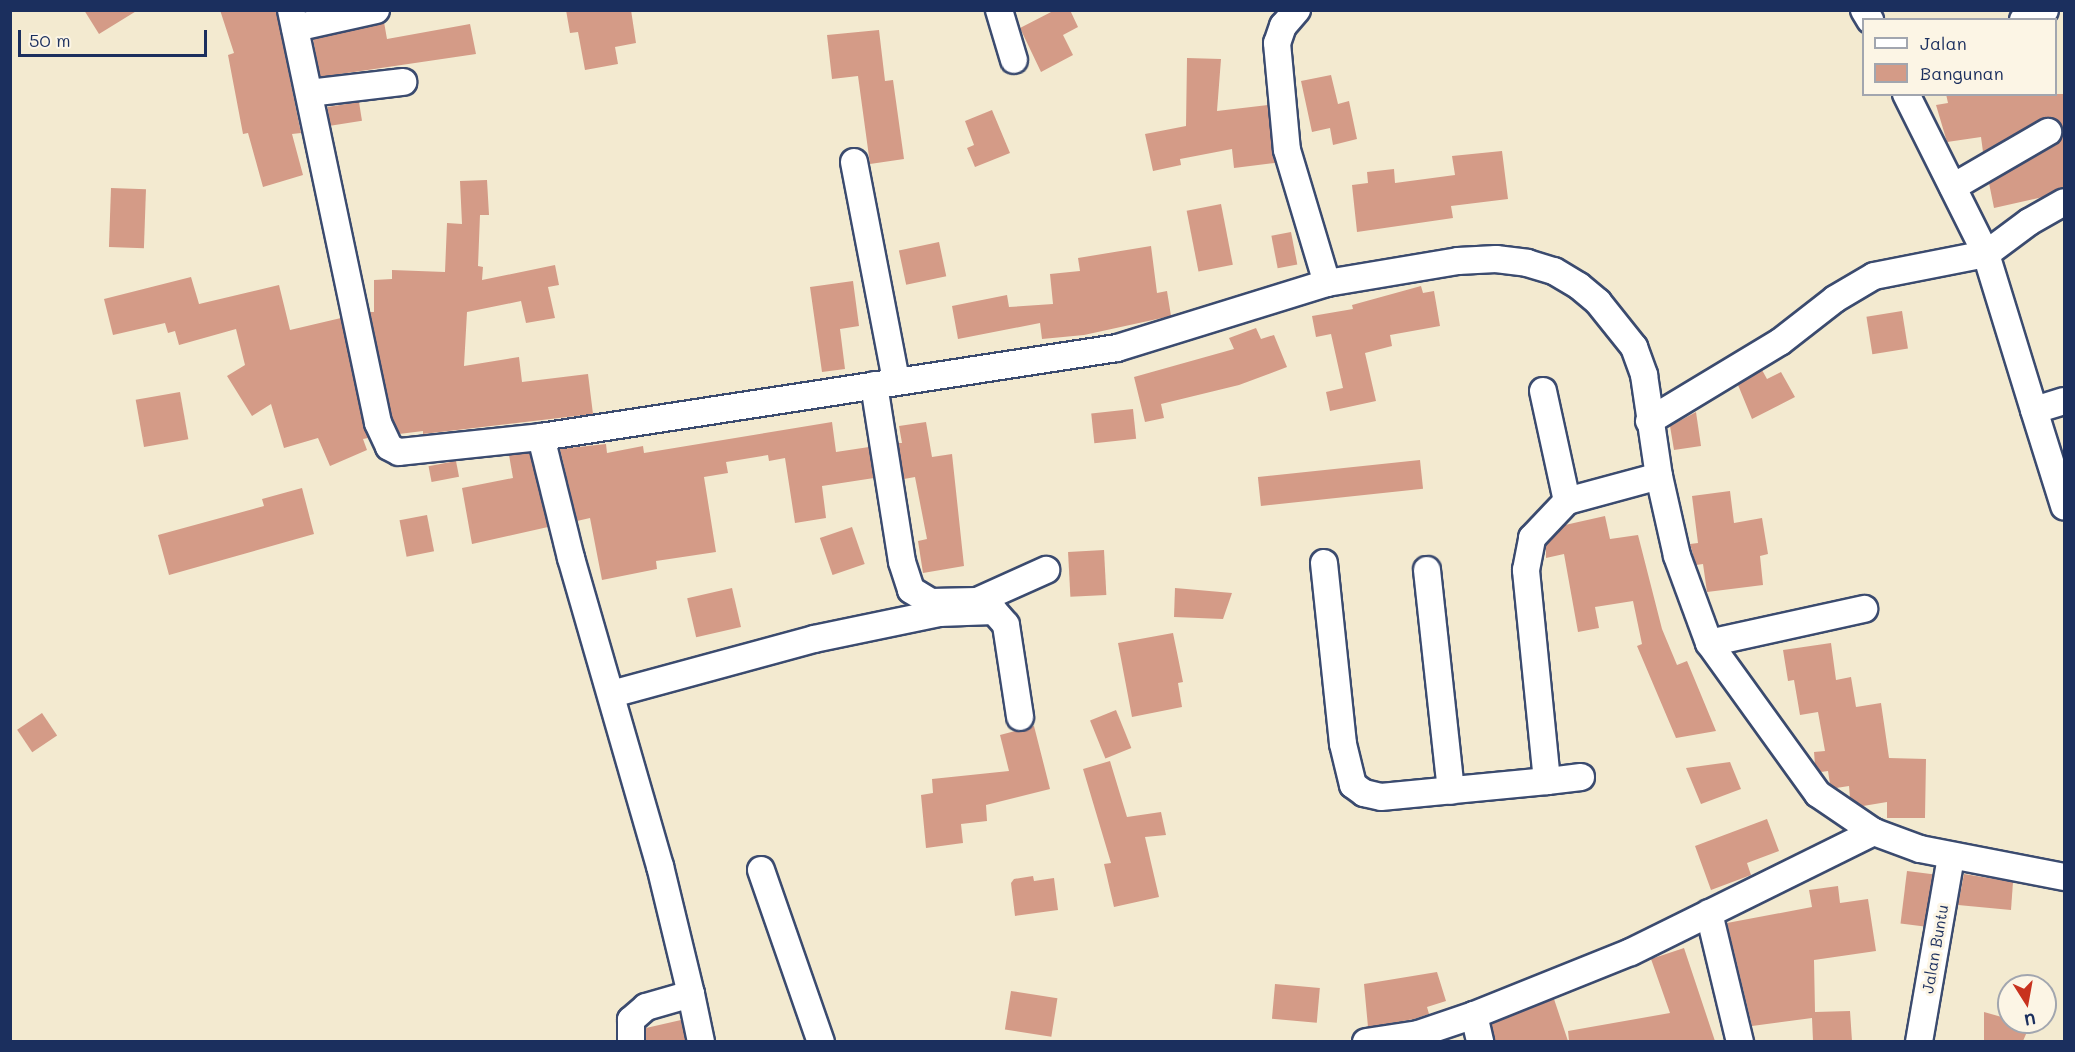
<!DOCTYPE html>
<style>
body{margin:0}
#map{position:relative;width:2075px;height:1052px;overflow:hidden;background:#f3ead0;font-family:Mali,sans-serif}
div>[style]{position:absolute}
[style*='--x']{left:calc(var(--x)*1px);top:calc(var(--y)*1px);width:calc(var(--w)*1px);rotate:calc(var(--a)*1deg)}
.building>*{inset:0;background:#d49b87;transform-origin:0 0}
.roads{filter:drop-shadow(2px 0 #3b4b6f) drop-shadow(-2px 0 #3b4b6f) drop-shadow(0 2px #3b4b6f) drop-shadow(0 -2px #3b4b6f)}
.minor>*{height:26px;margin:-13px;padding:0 13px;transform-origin:13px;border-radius:13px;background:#fff}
span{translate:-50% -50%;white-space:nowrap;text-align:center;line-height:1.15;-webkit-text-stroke:6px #fcf5e5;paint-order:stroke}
.street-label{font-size:16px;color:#1b2f5e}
.frame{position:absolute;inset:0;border:12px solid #1b2f5e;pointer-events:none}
.legend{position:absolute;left:1862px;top:18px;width:195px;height:78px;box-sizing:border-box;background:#fcf5e5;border:2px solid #a2a6af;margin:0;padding:8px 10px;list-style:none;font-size:18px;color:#1b2f5e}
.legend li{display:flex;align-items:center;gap:12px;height:30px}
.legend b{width:30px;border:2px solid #a2a6af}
.north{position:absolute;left:1997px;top:974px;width:60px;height:60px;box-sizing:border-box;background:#fcf5e5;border:2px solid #a2a6af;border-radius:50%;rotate:169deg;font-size:16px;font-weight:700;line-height:24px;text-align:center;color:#1b2f5e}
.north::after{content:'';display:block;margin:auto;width:21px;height:27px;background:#c8321e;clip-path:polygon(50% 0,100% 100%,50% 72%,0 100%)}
.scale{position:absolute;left:18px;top:30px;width:189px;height:27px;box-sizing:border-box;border:3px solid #1b2f5e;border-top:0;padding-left:8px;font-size:18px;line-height:21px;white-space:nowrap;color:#1b2f5e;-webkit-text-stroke:4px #fcf5e5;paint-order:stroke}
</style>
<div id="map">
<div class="building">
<i style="clip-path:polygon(84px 10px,138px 10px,99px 34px)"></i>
<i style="clip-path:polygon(220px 10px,276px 10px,301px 133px,292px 134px,303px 175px,263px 187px,248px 133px,243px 134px,228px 55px,234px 53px)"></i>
<i style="clip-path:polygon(566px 10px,631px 10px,636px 43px,615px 47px,618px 64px,585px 70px,578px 32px,570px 33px)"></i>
<i style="clip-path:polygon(1055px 10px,1070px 10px,1078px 27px,1063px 35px,1073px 55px,1041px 72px,1020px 28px)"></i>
<i style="clip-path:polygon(384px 22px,387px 39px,470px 24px,476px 54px,320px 77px,313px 39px)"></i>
<i style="clip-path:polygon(879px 30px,885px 81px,893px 80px,904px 159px,870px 164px,858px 76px,832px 79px,827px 35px)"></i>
<i style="clip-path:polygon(1187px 58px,1221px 59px,1217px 111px,1268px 105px,1275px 163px,1234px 168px,1232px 149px,1180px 159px,1181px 165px,1153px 171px,1145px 134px,1186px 126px)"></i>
<i style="clip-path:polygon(1331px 75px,1338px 104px,1349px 101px,1357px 139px,1333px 145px,1330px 128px,1312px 132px,1301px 81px)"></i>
<i style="clip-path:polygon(1946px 94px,2064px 94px,2064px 187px,2043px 197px,1994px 208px,1989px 183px,2056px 145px,2061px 139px,2061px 125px,2055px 119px,2041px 119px,1983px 152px,1981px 137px,1947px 142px,1936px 105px,1948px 103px)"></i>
<i style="left:359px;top:102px;width:19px;height:32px;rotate:81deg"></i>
<i style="clip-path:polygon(992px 110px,1010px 153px,975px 167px,967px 148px,974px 145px,965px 121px)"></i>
<i style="clip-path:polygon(1502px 151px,1508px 199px,1451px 206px,1453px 218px,1357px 232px,1352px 185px,1368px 183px,1367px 172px,1394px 169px,1395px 183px,1455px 175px,1452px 156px)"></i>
<i style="clip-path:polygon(487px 180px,489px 215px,480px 215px,478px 266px,483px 267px,482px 280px,555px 265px,559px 285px,548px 287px,555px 318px,526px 323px,521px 301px,467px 312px,464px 366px,519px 357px,522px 382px,588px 374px,593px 414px,423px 434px,423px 431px,399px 434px,392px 418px,370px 312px,374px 312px,374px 280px,392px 279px,392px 270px,445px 272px,447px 223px,462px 224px,460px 181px)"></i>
<i style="left:111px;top:188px;width:35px;height:59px;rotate:2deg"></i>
<i style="left:1221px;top:204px;width:62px;height:35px;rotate:79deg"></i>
<i style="left:1291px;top:232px;width:33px;height:20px;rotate:79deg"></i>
<i style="left:939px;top:242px;width:35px;height:41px;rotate:78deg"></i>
<i style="clip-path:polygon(1151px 246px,1157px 293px,1167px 291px,1171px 316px,1084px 335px,1042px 339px,1040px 323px,958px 339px,952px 306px,1007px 295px,1009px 307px,1053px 304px,1050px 274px,1080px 271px,1078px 258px)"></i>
<i style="clip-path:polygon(191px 277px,199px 304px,279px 285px,290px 330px,341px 318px,368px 438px,363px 439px,367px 450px,330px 466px,318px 438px,284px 448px,271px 404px,252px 416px,227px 376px,245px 365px,236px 329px,179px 345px,175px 331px,168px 333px,165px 323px,113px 335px,104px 299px)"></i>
<i style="clip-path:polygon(853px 281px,859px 326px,840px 329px,845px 369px,822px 372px,810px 287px)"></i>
<i style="clip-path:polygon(1421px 286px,1423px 293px,1434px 291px,1440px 326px,1390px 335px,1392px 346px,1365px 353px,1376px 401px,1330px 411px,1326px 392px,1343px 388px,1331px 334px,1316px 337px,1312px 316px,1353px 309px,1352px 305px)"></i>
<i style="left:1902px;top:311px;width:38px;height:36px;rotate:81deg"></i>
<i style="clip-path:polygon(1256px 328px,1261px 339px,1274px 335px,1287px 367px,1239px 385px,1161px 404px,1164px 418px,1145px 422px,1134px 377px,1234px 349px,1229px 338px)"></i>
<i style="clip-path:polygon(1762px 370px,1767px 379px,1781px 372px,1795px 397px,1752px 419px,1738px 385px)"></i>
<i style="left:180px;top:392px;width:48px;height:45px;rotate:80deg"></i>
<i style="left:1133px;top:409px;width:30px;height:42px;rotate:84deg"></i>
<i style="clip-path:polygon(1696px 412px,1701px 446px,1674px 450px,1670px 426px)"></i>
<i style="clip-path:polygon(832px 422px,836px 452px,869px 447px,874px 478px,822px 486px,826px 518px,795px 523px,785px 458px,769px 461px,768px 455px,726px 462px,728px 473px,704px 477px,716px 552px,656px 561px,657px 569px,602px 580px,590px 518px,577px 521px,560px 449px,606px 444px,607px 453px,643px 446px,644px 453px)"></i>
<i style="clip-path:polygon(926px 422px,932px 457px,952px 454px,964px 566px,923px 573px,918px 541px,927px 539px,915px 477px,904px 479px,898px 443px,902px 443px,899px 426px)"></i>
<i style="clip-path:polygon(530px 453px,548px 527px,472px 544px,462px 488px,513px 478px,509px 455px)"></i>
<i style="left:1420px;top:460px;width:29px;height:163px;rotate:84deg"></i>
<i style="left:456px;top:461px;width:16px;height:28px;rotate:79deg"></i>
<i style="clip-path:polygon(302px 488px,314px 534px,169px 575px,158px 535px,264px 506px,262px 499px)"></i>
<i style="clip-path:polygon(1730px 491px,1734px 523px,1762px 518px,1768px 554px,1760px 556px,1763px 585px,1707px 592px,1703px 564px,1696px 565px,1690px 544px,1698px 543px,1692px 496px)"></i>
<i style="left:427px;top:515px;width:37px;height:28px;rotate:79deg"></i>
<i style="clip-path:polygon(1605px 516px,1610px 539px,1638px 535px,1662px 629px,1677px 665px,1687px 661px,1716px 731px,1676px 738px,1637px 646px,1642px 644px,1633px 601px,1595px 607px,1599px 628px,1578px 632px,1564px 554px,1546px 558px,1546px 545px,1565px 525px)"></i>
<i style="left:852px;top:527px;width:39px;height:34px;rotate:71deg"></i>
<i style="left:1104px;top:550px;width:45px;height:36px;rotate:87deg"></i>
<i style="left:732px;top:588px;width:40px;height:46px;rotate:77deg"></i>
<i style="clip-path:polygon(1175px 588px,1232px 593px,1223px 619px,1174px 617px)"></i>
<i style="clip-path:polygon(1173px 633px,1183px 682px,1178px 683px,1182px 707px,1132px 717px,1118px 643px)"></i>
<i style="clip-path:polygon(1831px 643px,1836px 680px,1851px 677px,1856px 707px,1881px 703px,1889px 758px,1926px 759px,1925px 818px,1887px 818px,1887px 802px,1863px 806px,1850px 798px,1849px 786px,1836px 788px,1830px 784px,1828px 771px,1821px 772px,1815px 765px,1814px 752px,1825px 751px,1818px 712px,1800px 715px,1794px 680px,1788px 681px,1783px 650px)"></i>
<i style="left:1116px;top:710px;width:41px;height:28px;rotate:68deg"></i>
<i style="left:42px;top:713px;width:27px;height:30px;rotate:56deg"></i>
<i style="clip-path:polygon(1034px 726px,1050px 789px,986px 805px,987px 821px,961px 824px,963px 843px,926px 848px,921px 795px,933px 793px,932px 779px,1009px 771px,1000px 735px)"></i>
<i style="clip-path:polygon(1110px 761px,1127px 817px,1161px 812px,1166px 835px,1145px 837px,1159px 897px,1114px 907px,1104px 864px,1111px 863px,1083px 769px)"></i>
<i style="clip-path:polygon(1730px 762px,1741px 789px,1701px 804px,1686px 768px)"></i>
<i style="clip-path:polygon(1767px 819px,1779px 851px,1747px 863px,1751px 875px,1711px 890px,1695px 846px)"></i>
<i style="left:1907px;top:871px;width:26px;height:53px;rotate:7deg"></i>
<i style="clip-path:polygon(1964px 874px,2013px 882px,2011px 910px,1958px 905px)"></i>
<i style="clip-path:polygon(1033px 876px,1034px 881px,1054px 878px,1058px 910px,1015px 916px,1011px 883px,1014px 879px)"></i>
<i style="clip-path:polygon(1838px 886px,1840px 903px,1868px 899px,1876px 951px,1814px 960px,1815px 1012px,1850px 1011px,1852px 1041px,1813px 1041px,1812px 1018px,1752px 1026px,1727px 923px,1812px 907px,1809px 890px)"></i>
<i style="clip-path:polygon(1684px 948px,1715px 1041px,1569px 1041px,1568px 1031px,1670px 1013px,1651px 959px)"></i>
<i style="clip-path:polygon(1437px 972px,1446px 1001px,1427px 1007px,1429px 1014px,1414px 1019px,1368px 1027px,1364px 984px)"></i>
<i style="left:1275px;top:984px;width:45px;height:35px;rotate:5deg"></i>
<i style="left:1011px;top:991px;width:47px;height:39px;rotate:9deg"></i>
<i style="clip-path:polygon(1554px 999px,1568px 1041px,1495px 1041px,1491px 1024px)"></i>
<i style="clip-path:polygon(1984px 1012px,2030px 1025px,2023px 1041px,1984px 1041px)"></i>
<i style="clip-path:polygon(681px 1020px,686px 1041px,646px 1041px,646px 1028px)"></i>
</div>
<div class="roads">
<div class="minor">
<i style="--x:291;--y:10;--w:422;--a:78.1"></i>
<i style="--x:378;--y:423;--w:26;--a:65"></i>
<i style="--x:389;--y:447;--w:11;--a:27"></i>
<i style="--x:399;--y:452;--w:143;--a:-6"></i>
<i style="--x:541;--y:437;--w:583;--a:-8.78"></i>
<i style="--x:1117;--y:348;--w:220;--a:-17.2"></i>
<i style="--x:1327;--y:283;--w:133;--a:-9.5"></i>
<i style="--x:1458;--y:261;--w:38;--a:-3"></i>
<i style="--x:1496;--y:259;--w:31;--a:7"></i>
<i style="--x:1527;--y:263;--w:28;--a:17"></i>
<i style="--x:1554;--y:271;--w:29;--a:31"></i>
<i style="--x:1579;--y:286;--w:25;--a:40"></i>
<i style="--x:1598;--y:302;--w:58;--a:51.3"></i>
<i style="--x:1634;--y:347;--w:30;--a:70"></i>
<i style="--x:1644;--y:375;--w:102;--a:81.6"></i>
<i style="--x:1659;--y:476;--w:82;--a:77.3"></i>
<i style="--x:1677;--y:556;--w:93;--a:69.8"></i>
<i style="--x:1709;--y:643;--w:186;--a:54.2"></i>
<i style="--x:1818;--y:794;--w:68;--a:34.2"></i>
<i style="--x:1874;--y:832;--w:49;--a:20.3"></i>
<i style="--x:1920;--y:849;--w:147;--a:11"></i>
<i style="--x:999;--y:10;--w:52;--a:73.3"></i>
<i style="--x:1297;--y:10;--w:21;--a:131"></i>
<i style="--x:1283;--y:26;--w:18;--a:109"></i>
<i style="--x:1277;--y:43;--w:107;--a:84.7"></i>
<i style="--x:1287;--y:150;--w:139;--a:73.3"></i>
<i style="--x:1864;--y:10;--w:12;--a:59"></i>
<i style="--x:2023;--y:20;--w:24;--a:-24"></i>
<i style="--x:295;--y:28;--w:83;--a:-12.5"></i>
<i style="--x:309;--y:93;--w:95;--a:-6.7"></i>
<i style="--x:1906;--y:94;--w:179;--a:63.4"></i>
<i style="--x:1986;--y:254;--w:163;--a:72.9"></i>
<i style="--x:854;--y:162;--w:223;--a:79.1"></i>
<i style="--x:1953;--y:187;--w:110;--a:-30.1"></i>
<i style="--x:874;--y:385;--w:179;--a:81"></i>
<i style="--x:902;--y:562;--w:29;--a:72"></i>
<i style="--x:911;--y:590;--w:23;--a:31"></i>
<i style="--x:931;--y:602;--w:46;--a:-1.2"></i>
<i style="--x:977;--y:601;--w:76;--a:-24.2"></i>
<i style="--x:1543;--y:391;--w:113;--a:77.7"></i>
<i style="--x:2064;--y:401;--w:31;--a:163"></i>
<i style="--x:2034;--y:410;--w:101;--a:72.6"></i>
<i style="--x:1649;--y:421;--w:153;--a:-31.1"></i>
<i style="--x:1780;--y:342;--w:70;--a:-38"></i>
<i style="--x:1835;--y:299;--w:45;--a:-30.5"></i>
<i style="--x:1874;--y:276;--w:114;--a:-11.1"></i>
<i style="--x:1986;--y:254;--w:54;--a:-36.7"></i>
<i style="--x:2029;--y:222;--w:40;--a:-29.7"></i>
<i style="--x:541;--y:437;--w:125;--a:76.1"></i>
<i style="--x:571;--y:558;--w:321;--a:73.9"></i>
<i style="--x:660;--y:866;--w:132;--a:76.4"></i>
<i style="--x:691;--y:994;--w:47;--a:163.9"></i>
<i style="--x:646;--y:1007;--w:20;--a:139"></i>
<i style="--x:631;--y:1020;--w:22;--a:90"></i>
<i style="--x:1324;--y:563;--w:182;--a:84"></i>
<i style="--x:1343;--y:744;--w:42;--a:76.3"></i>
<i style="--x:1353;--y:785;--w:14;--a:36"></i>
<i style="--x:1364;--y:793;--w:17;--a:13"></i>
<i style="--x:1381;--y:797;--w:167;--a:-5.5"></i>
<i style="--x:1427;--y:570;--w:222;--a:83.8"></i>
<i style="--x:1709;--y:643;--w:159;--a:-12.4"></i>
<i style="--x:612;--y:694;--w:209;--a:-15.2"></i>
<i style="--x:814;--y:639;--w:128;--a:-11.7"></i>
<i style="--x:939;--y:613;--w:55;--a:-2.1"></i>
<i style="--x:994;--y:611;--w:18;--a:49"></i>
<i style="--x:1006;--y:625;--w:93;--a:81.3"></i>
<i style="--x:1581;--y:777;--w:34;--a:173"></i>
<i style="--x:1547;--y:781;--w:212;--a:-95.7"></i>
<i style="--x:1526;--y:570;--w:33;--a:-79"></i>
<i style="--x:1532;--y:538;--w:51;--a:-46.6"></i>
<i style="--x:1567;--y:501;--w:95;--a:-15.2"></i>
<i style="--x:761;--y:870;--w:182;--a:70.8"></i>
<i style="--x:1709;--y:913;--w:133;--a:76.5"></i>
<i style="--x:691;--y:994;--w:49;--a:78.2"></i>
<i style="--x:1474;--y:1015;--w:28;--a:77"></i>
<i style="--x:1366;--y:1042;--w:53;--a:-8.7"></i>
<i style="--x:1418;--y:1034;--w:59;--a:-18.7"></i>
<i style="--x:1474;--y:1015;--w:169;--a:-21.9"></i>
<i style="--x:1631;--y:952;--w:271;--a:-26.3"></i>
<i style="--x:1919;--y:1042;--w:189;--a:-80.2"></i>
</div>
</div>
<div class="street-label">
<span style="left:1935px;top:949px;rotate:-80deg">Jalan Buntu</span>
</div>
<div class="frame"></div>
<ul class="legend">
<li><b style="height:8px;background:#fff"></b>Jalan</li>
<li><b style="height:16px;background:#d49b87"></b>Bangunan</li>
</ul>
<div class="north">U</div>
<div class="scale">50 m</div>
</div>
